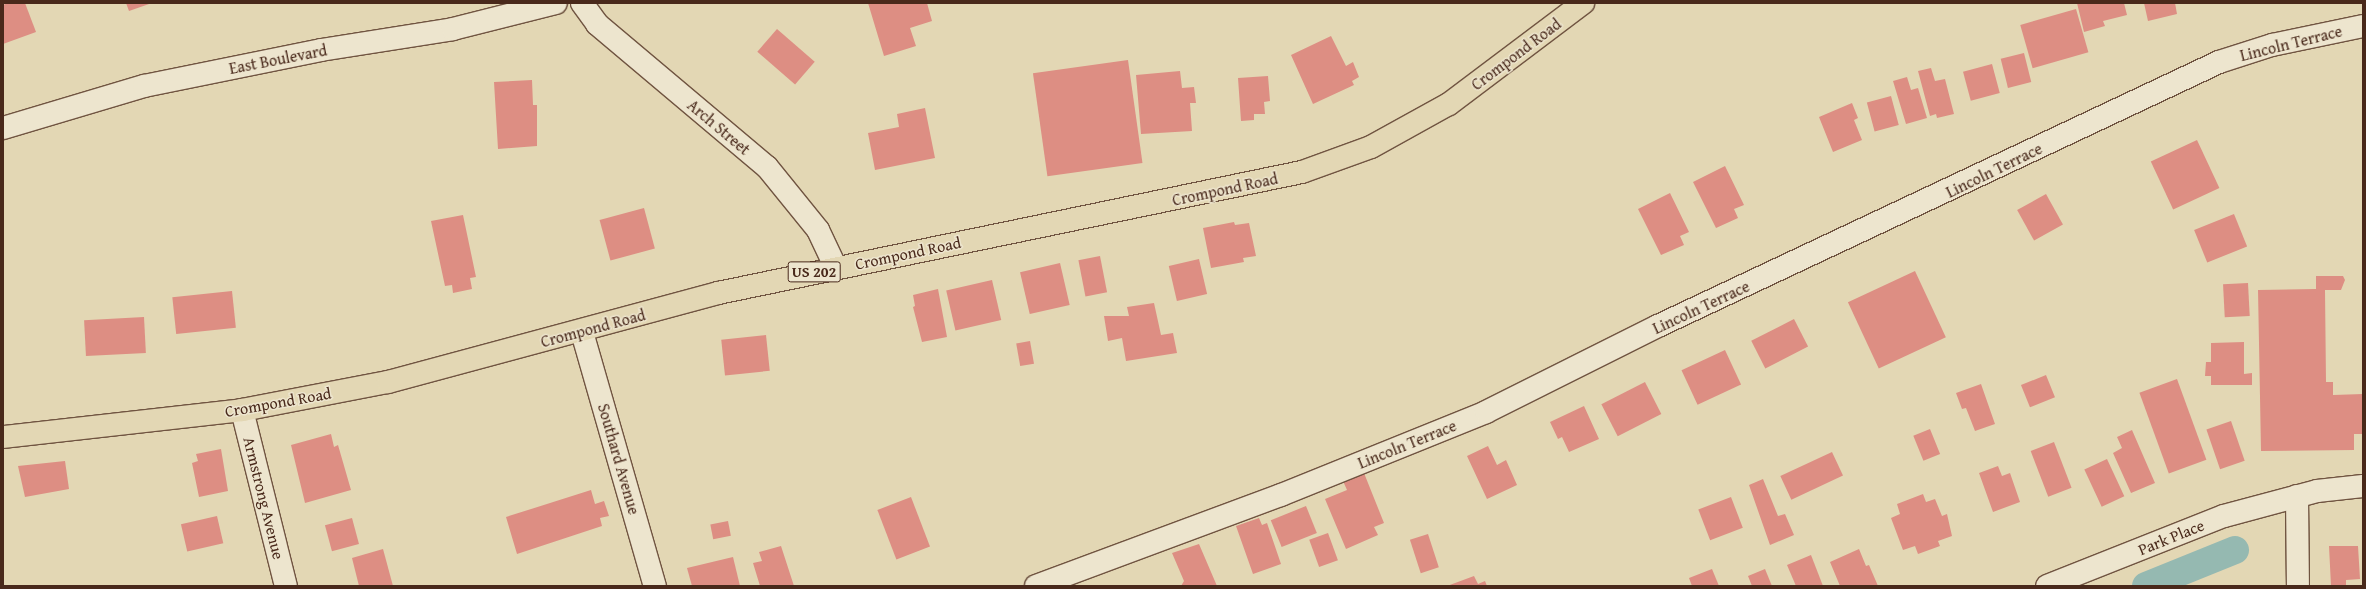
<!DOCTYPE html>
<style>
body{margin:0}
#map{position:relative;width:2366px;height:589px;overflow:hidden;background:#e3d7b4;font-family:"Gentium Book Plus",serif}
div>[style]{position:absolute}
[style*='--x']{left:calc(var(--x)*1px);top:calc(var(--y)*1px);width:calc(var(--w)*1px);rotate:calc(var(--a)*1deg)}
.canal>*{height:28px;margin:-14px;padding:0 14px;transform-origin:14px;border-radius:14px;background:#95b9b1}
.building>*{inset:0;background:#dd8e83;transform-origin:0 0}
.roads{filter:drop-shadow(1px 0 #705441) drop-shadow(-1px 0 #705441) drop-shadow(0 1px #705441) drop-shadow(0 -1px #705441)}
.minor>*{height:22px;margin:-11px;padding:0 11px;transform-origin:11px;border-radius:11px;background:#ede5ce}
.major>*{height:22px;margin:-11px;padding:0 11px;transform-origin:11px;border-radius:11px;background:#e3d7b4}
span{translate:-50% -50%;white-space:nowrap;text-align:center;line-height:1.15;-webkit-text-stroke:3px #ede5ce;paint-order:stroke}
.shield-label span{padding:1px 3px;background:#ede5ce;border:1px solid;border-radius:3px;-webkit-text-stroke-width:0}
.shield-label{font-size:15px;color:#49291b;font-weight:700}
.street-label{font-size:16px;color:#49291b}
.frame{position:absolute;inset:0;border:4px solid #49291b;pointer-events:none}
</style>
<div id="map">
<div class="canal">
<i style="--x:2146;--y:586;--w:96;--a:-22"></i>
</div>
<div class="building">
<i style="clip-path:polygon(8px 3px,25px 3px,36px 32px,3px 44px,3px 5px)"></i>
<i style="clip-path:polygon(126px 3px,152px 3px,129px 11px)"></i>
<i style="clip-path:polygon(868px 3px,927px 3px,932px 21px,910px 28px,916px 46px,884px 56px)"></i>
<i style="clip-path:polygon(2077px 3px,2124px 3px,2127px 15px,2103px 21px,2105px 26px,2084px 32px)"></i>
<i style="clip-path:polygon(2144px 3px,2175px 3px,2177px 14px,2148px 21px)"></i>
<i style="left:2076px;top:9px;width:45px;height:58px;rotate:74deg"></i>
<i style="left:777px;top:29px;width:50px;height:30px;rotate:41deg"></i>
<i style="clip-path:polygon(1331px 36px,1346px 66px,1353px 62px,1359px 77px,1352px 81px,1354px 85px,1313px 104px,1291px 55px)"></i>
<i style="left:2024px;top:53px;width:30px;height:24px;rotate:76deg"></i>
<i style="left:1128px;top:60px;width:104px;height:96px;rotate:82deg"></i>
<i style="left:1992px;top:64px;width:30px;height:30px;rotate:75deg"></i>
<i style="clip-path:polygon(1931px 68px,1935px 81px,1945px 79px,1954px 114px,1937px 118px,1936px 114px,1930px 116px,1918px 71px)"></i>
<i style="clip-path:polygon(1180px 71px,1182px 88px,1194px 87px,1196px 103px,1190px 103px,1192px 131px,1141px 134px,1136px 75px)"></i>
<i style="clip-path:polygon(1268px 76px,1270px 101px,1264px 102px,1265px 114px,1254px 114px,1254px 120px,1241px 121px,1238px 78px)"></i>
<i style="clip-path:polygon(1907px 77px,1911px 90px,1918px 88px,1927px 118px,1906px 124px,1893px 81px)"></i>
<i style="clip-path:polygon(532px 80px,533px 105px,537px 105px,537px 146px,498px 149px,494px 82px)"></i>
<i style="left:1891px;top:96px;width:30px;height:25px;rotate:75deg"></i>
<i style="clip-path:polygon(1852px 103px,1858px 118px,1854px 120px,1862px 140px,1833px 152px,1819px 117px)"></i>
<i style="clip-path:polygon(925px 108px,935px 158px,875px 170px,868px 133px,899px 127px,897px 114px)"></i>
<i style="left:2197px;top:140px;width:53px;height:51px;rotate:65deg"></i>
<i style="clip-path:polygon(1725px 166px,1744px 205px,1734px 209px,1738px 218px,1716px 228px,1693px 182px)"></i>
<i style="clip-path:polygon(1670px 193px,1689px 232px,1680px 236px,1684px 245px,1661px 255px,1638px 209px)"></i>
<i style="left:2046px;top:194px;width:35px;height:33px;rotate:61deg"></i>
<i style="left:644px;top:208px;width:42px;height:46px;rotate:75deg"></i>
<i style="left:2234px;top:214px;width:35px;height:43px;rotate:68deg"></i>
<i style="clip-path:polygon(463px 215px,476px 277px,470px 278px,472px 289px,453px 293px,452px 285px,445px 286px,431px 221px)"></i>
<i style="clip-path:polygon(1234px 222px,1235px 225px,1249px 223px,1256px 256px,1243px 258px,1244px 262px,1211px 268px,1203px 228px)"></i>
<i style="left:1100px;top:256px;width:37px;height:22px;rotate:79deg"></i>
<i style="left:1199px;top:259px;width:36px;height:31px;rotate:77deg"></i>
<i style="left:1060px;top:263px;width:43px;height:41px;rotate:77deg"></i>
<i style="left:1915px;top:271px;width:73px;height:74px;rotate:65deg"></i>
<i style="clip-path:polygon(2316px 276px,2343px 276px,2345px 280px,2341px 290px,2325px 290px,2326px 382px,2333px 382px,2333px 395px,2363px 394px,2363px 434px,2354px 434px,2354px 450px,2261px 451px,2258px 290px,2316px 289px)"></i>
<i style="left:992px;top:280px;width:41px;height:47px;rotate:77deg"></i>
<i style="left:2248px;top:283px;width:33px;height:25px;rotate:87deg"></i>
<i style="clip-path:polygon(938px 289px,947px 337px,922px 342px,913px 307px,915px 306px,913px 295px)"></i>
<i style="left:232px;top:291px;width:37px;height:60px;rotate:84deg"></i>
<i style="clip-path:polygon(1154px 303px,1161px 335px,1173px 333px,1177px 353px,1126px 361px,1122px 338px,1108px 341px,1104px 316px,1129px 316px,1127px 307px)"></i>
<i style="left:144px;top:317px;width:36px;height:60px;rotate:87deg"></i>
<i style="left:1794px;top:319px;width:31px;height:48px;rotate:63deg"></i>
<i style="left:766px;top:335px;width:36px;height:45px;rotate:84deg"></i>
<i style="left:1030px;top:341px;width:23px;height:14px;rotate:80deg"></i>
<i style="clip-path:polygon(2244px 342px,2244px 374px,2252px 373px,2252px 385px,2211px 385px,2211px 376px,2205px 376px,2206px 362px,2211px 362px,2211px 343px)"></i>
<i style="left:1725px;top:350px;width:38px;height:48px;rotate:65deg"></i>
<i style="left:2046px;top:375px;width:24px;height:27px;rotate:68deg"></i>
<i style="left:2177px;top:379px;width:86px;height:40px;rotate:70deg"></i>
<i style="left:1645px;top:382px;width:36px;height:49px;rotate:63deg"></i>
<i style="clip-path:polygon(1981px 384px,1995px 424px,1975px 431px,1966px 408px,1962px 409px,1956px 393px)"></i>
<i style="clip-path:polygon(1584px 406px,1599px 439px,1569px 452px,1562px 437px,1558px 439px,1550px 422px)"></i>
<i style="left:2231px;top:421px;width:42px;height:26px;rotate:71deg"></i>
<i style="left:1930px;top:429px;width:27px;height:18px;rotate:68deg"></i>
<i style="clip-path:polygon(2132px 430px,2155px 483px,2131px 493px,2113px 453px,2122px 448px,2117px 437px)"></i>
<i style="clip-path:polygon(331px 434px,334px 447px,338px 445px,351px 490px,305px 503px,291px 445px)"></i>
<i style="left:2054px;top:442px;width:49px;height:25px;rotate:69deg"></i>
<i style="clip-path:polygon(1488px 446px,1497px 465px,1506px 460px,1517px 485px,1487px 499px,1467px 456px)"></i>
<i style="clip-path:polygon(221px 449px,228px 491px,199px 497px,192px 463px,198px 461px,196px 454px)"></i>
<i style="left:1832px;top:452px;width:26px;height:57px;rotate:65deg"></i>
<i style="left:2107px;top:459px;width:41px;height:25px;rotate:65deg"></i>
<i style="clip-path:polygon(65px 461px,69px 489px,25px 497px,18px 466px)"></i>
<i style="clip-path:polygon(1998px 466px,2002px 476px,2010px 473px,2020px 502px,1993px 512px,1979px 473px)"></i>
<i style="clip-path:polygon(1364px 473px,1384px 523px,1374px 527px,1378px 535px,1346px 549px,1325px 499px,1347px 490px,1343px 481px)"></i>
<i style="clip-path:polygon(1763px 479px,1778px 516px,1785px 514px,1794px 535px,1770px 545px,1749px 485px)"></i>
<i style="clip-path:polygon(591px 490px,595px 504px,604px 501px,609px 516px,600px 518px,602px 526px,517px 554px,506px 517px)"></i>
<i style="clip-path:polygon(1923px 494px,1926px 502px,1935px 499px,1942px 516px,1947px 514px,1952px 536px,1938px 541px,1940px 546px,1918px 554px,1915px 546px,1903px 550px,1891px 518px,1900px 514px,1897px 504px)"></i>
<i style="left:911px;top:497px;width:53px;height:36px;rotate:69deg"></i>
<i style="left:1731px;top:497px;width:33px;height:35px;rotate:69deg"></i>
<i style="left:1306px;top:506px;width:29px;height:38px;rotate:68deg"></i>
<i style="left:217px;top:516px;width:28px;height:37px;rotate:77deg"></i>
<i style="left:352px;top:518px;width:27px;height:28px;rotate:75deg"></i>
<i style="clip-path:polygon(1259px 518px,1262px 525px,1267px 523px,1281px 564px,1253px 574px,1236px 526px)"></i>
<i style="left:728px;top:521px;width:15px;height:18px;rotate:79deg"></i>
<i style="left:1328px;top:533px;width:29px;height:20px;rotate:70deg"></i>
<i style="left:1428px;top:534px;width:35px;height:19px;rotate:72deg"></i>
<i style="clip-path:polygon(1199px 544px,1217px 586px,1181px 586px,1184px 581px,1172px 553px)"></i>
<i style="clip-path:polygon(781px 546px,794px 586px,760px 586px,753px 563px,762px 561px,759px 552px)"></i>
<i style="clip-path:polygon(2329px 546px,2358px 546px,2360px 579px,2346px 580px,2346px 586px,2331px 586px)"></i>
<i style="clip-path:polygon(383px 549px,393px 586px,359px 586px,352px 558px)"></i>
<i style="clip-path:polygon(1859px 549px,1866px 566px,1869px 565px,1878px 586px,1840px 586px,1830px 562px)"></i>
<i style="clip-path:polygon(1811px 555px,1823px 586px,1796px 586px,1787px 565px)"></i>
<i style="clip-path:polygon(733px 557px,740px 586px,692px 586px,687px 568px)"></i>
<i style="clip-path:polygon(1712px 569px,1719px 586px,1692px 586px,1689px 578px)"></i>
<i style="clip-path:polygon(1765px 569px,1772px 586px,1752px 586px,1748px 576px)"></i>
<i style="clip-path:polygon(1474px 576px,1478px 584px,1485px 581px,1487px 586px,1447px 586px)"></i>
</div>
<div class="roads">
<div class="minor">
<i style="--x:582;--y:3;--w:26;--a:54"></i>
<i style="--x:597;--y:24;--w:222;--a:40.1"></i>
<i style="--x:767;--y:167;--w:81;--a:51"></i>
<i style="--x:818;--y:230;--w:42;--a:64.7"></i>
<i style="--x:3;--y:128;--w:147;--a:-16.6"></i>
<i style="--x:144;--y:86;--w:181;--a:-11.5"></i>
<i style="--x:321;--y:50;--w:134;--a:-9"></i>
<i style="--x:453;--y:29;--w:106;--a:-14.2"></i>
<i style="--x:582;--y:332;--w:264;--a:74"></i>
<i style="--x:242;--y:410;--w:181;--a:76"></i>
<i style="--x:2297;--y:496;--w:90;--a:89.4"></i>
<i style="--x:1036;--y:586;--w:261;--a:-20.4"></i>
<i style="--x:1281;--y:495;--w:221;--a:-22"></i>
<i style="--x:1486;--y:412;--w:192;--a:-26.6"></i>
<i style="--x:1658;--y:326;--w:620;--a:-25.2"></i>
<i style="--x:2219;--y:62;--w:56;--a:-17.8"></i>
<i style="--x:2272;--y:45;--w:93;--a:-11.8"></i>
<i style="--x:2047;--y:586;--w:190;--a:-21.6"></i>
<i style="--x:2224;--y:516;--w:96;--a:-15"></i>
<i style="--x:2317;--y:491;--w:46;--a:-6.2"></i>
</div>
<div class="major">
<i style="--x:3;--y:437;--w:241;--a:-6.4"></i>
<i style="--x:242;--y:410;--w:149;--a:-10.9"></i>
<i style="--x:388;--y:382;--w:342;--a:-15.1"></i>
<i style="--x:718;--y:293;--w:596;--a:-11.71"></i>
<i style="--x:1302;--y:172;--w:73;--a:-19.9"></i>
<i style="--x:1371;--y:147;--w:89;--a:-28.9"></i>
<i style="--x:1449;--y:104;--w:168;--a:-37"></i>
</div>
</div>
<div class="shield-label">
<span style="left:814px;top:272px">US 202</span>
</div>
<div class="street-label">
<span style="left:2291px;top:43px;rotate:-14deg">Lincoln Terrace</span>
<span style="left:1516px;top:54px;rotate:-37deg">Crompond Road</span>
<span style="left:278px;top:59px;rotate:-11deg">East Boulevard</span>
<span style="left:719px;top:127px;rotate:40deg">Arch Street</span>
<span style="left:1994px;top:170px;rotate:-26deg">Lincoln Terrace</span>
<span style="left:1225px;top:189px;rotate:-12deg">Crompond Road</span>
<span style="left:908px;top:253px;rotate:-12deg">Crompond Road</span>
<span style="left:1701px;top:307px;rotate:-25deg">Lincoln Terrace</span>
<span style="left:593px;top:328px;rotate:-15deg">Crompond Road</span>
<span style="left:278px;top:402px;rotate:-10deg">Crompond Road</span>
<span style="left:1407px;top:444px;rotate:-22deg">Lincoln Terrace</span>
<span style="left:619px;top:459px;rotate:74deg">Southard Avenue</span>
<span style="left:264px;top:498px;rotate:76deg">Armstrong Avenue</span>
<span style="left:2171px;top:537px;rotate:-22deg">Park Place</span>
</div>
<div class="frame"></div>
</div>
